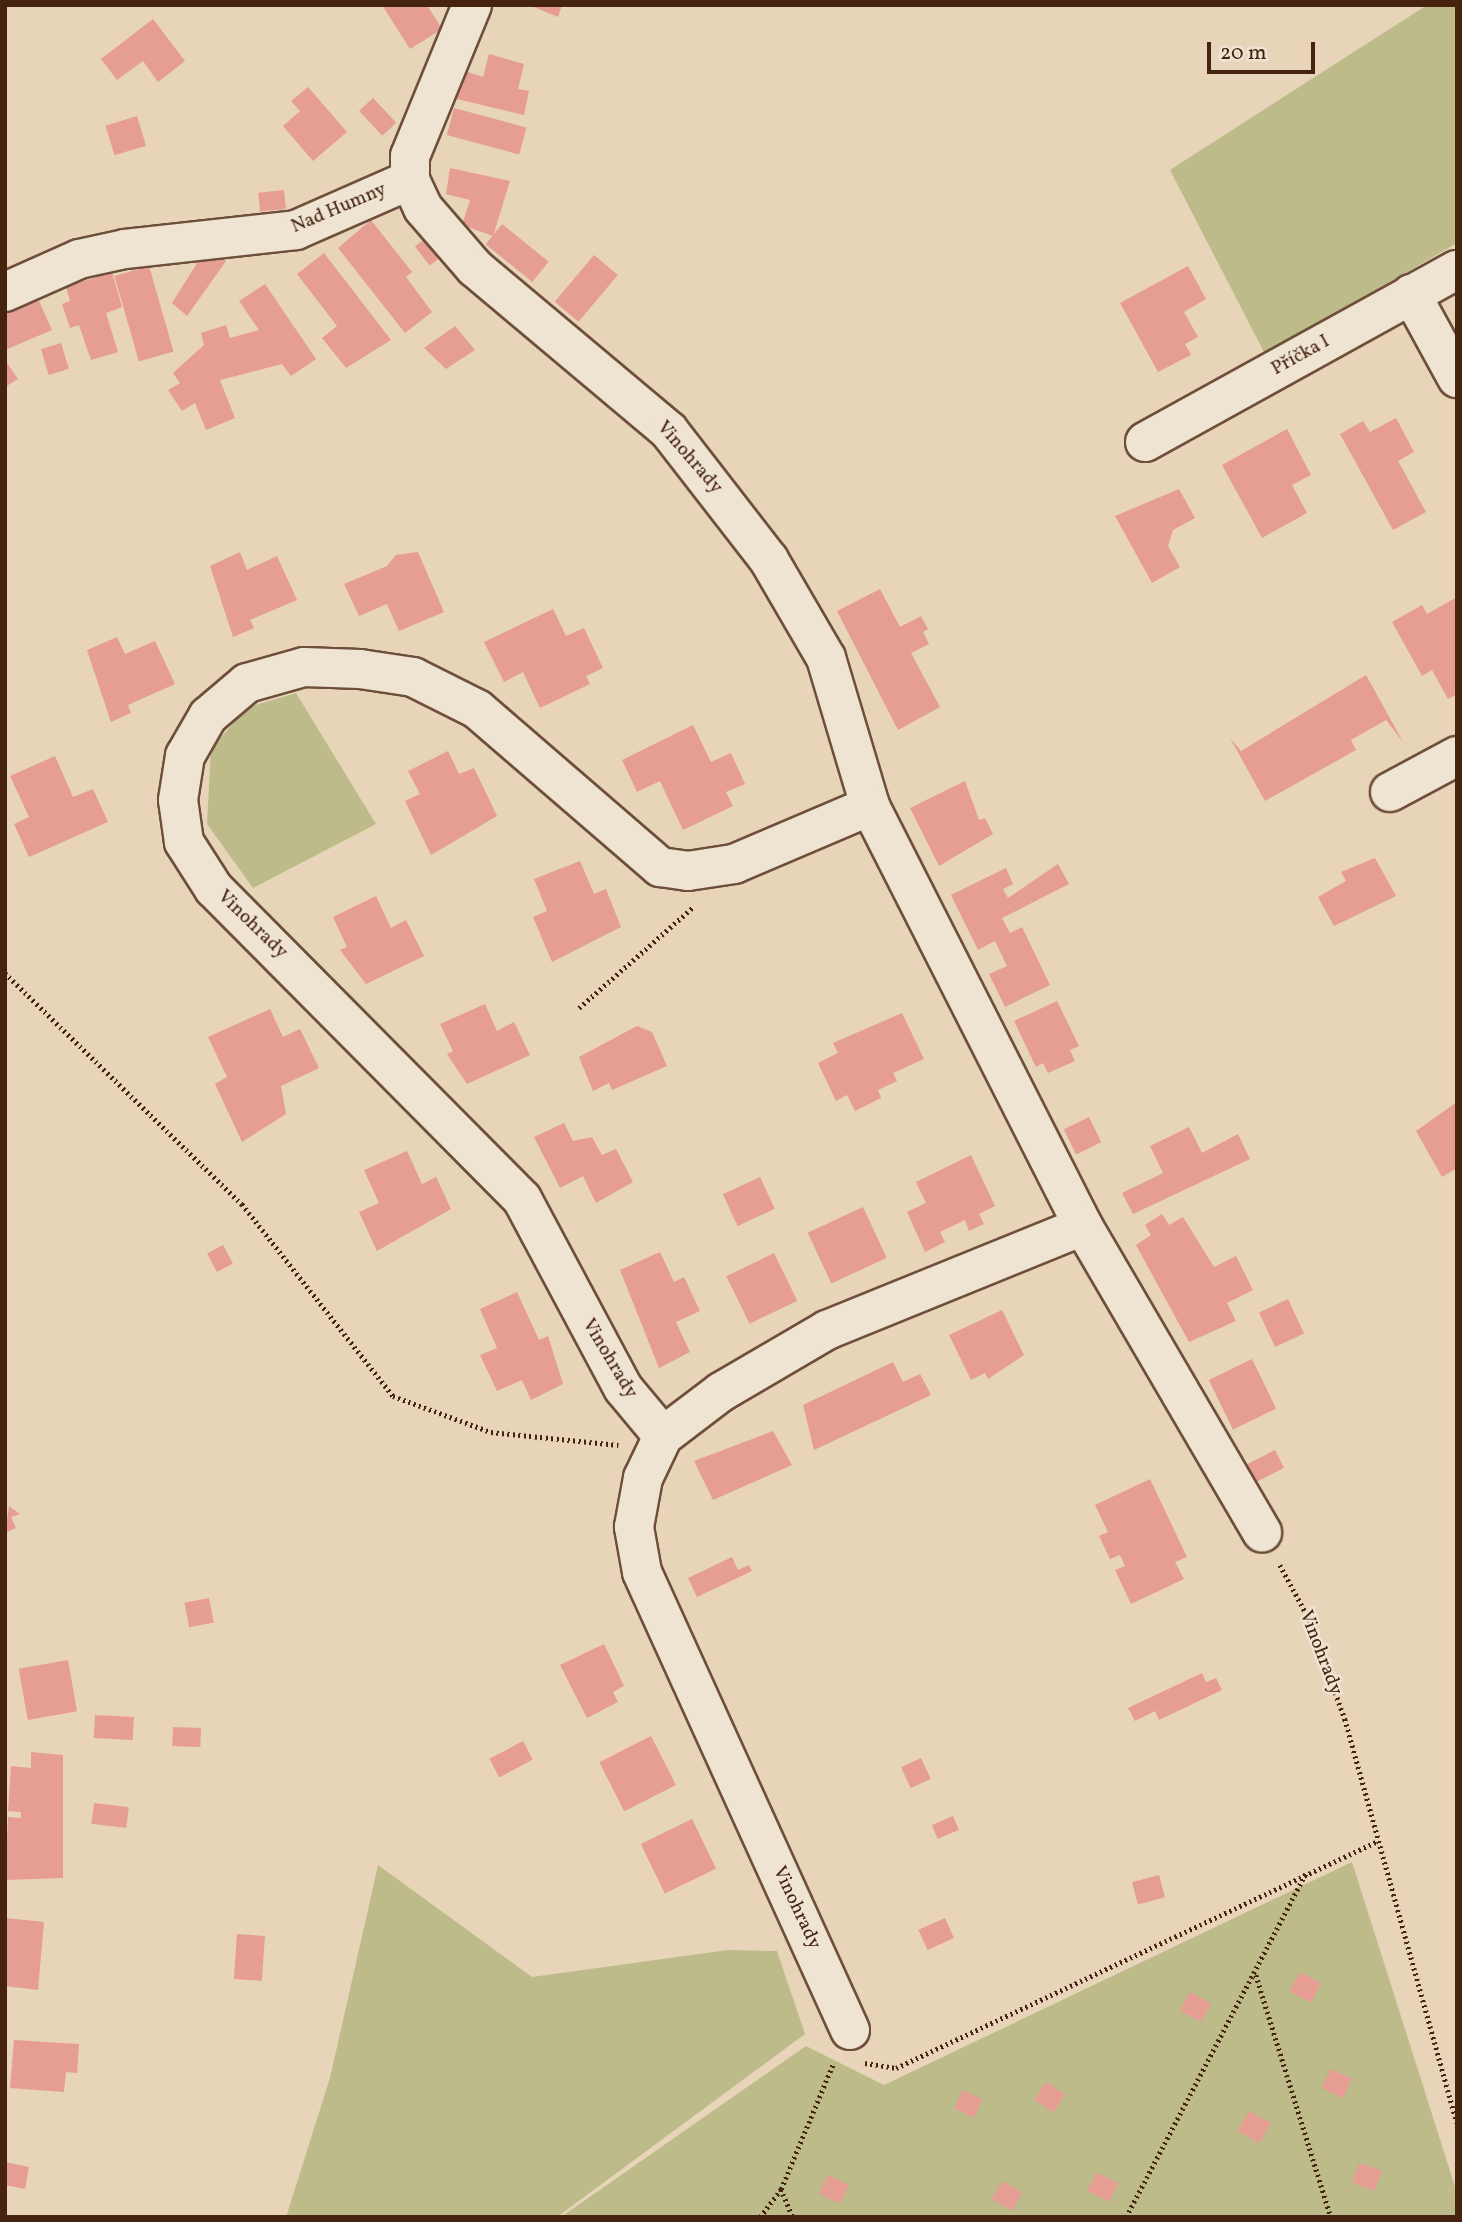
<!DOCTYPE html>
<meta charset="utf-8">
<style>
body{margin:0}
#map{position:relative;width:1462px;height:2222px;overflow:hidden;background:#e7d4b9;font-family:Vollkorn,serif}
div>[style]{position:absolute}
[style*='--x']{left:calc(var(--x)*1px);top:calc(var(--y)*1px);width:calc(var(--w)*1px);rotate:calc(var(--a)*1deg)}
.green>*{inset:0;background:#bebb8a}
.building>*{inset:0;background:#e69d94;transform-origin:0 0}
.path>*{height:4.5px;margin-top:-2.25px;transform-origin:0;background:repeating-linear-gradient(90deg,#45230f 0 2px,transparent 0 5.5px)}
.roads{filter:drop-shadow(2px 0 #6e4f3a) drop-shadow(-2px 0 #6e4f3a) drop-shadow(0 2px #6e4f3a) drop-shadow(0 -2px #6e4f3a)}
.street>*{height:38px;margin:-19px;padding:0 19px;transform-origin:19px;border-radius:19px;background:#efe3d2}
span{translate:-50% -50%;white-space:nowrap;text-align:center;line-height:1.15;-webkit-text-stroke:5px #efe3d2;paint-order:stroke}
.street-label{font-size:19px;color:#45230f}
.frame{position:absolute;inset:0;border:7px solid #45230f;pointer-events:none}
.scale{position:absolute;left:1207px;top:42px;width:108px;height:32px;box-sizing:border-box;border:4px solid #45230f;border-top:0;padding-left:9px;font-size:21px;line-height:24px;white-space:nowrap;color:#45230f;-webkit-text-stroke:5px #efe3d2;paint-order:stroke}
</style>
<div id="map">
<div class="green">
<i style="clip-path:polygon(1427px 5px,1457px 5px,1457px 243px,1265px 354px,1170px 170px)"></i>
<i style="clip-path:polygon(296px 693px,376px 824px,253px 888px,207px 824px,211px 749px,246px 708px)"></i>
<i style="clip-path:polygon(1352px 1862px,1457px 2193px,1457px 2217px,561px 2217px,806px 2046px,884px 2085px)"></i>
<i style="clip-path:polygon(378px 1865px,532px 1977px,728px 1950px,777px 1951px,805px 2034px,557px 2217px,286px 2217px,330px 2078px)"></i>
</div>
<div class="building">
<i style="clip-path:polygon(382px 5px,427px 5px,442px 29px,410px 49px)"></i>
<i style="clip-path:polygon(529px 5px,562px 5px,558px 17px)"></i>
<i style="clip-path:polygon(153px 19px,185px 61px,158px 82px,143px 61px,117px 80px,101px 59px)"></i>
<i style="clip-path:polygon(489px 54px,524px 64px,518px 89px,529px 91px,524px 115px,457px 99px,465px 71px,483px 77px)"></i>
<i style="clip-path:polygon(308px 87px,347px 132px,313px 161px,283px 126px,300px 111px,291px 101px)"></i>
<i style="left:373px;top:98px;width:34px;height:19px;rotate:47deg"></i>
<i style="left:454px;top:108px;width:75px;height:28px;rotate:15deg"></i>
<i style="left:137px;top:116px;width:31px;height:33px;rotate:73deg"></i>
<i style="clip-path:polygon(450px 168px,510px 181px,493px 236px,462px 225px,470px 200px,446px 194px)"></i>
<i style="left:284px;top:190px;width:19px;height:26px;rotate:84deg"></i>
<i style="clip-path:polygon(371px 220px,412px 272px,406px 277px,432px 312px,405px 333px,338px 248px)"></i>
<i style="left:502px;top:224px;width:60px;height:26px;rotate:39deg"></i>
<i style="left:426px;top:238px;width:24px;height:14px;rotate:52deg"></i>
<i style="clip-path:polygon(206px 249px,226px 261px,187px 316px,172px 303px)"></i>
<i style="clip-path:polygon(324px 253px,391px 340px,346px 368px,322px 338px,337px 326px,297px 274px)"></i>
<i style="left:594px;top:255px;width:31px;height:61px;rotate:40deg"></i>
<i style="left:149px;top:266px;width:89px;height:36px;rotate:74deg"></i>
<i style="clip-path:polygon(1188px 266px,1206px 299px,1184px 312px,1198px 337px,1185px 344px,1191px 355px,1158px 372px,1120px 303px)"></i>
<i style="clip-path:polygon(112px 272px,122px 307px,106px 313px,118px 352px,91px 360px,79px 325px,70px 328px,62px 304px,70px 301px,66px 287px)"></i>
<i style="clip-path:polygon(265px 284px,316px 359px,291px 376px,282px 364px,220px 380px,235px 418px,206px 430px,195px 403px,182px 411px,168px 390px,180px 383px,173px 373px,204px 345px,201px 333px,226px 325px,230px 338px,259px 330px,239px 301px)"></i>
<i style="clip-path:polygon(39px 301px,52px 330px,5px 350px,7px 310px)"></i>
<i style="clip-path:polygon(455px 326px,475px 350px,446px 369px,424px 348px)"></i>
<i style="left:61px;top:343px;width:27px;height:21px;rotate:73deg"></i>
<i style="clip-path:polygon(5px 360px,18px 379px,5px 387px)"></i>
<i style="clip-path:polygon(1396px 418px,1414px 452px,1398px 461px,1426px 512px,1393px 530px,1340px 434px,1363px 421px,1370px 432px)"></i>
<i style="clip-path:polygon(1287px 429px,1311px 475px,1292px 485px,1307px 513px,1262px 538px,1222px 465px)"></i>
<i style="clip-path:polygon(1179px 489px,1195px 518px,1173px 530px,1168px 546px,1180px 567px,1152px 583px,1115px 516px)"></i>
<i style="clip-path:polygon(240px 552px,247px 570px,277px 556px,297px 600px,250px 620px,254px 628px,233px 637px,210px 566px)"></i>
<i style="clip-path:polygon(418px 552px,444px 612px,399px 631px,387px 604px,359px 616px,344px 584px,387px 566px,396px 555px)"></i>
<i style="clip-path:polygon(880px 589px,900px 627px,921px 616px,928px 629px,923px 632px,929px 644px,911px 653px,940px 707px,898px 730px,837px 611px)"></i>
<i style="clip-path:polygon(1457px 597px,1457px 694px,1448px 699px,1432px 670px,1422px 676px,1392px 622px,1422px 605px,1427px 614px)"></i>
<i style="clip-path:polygon(553px 609px,566px 636px,584px 628px,603px 668px,586px 676px,590px 684px,540px 708px,523px 672px,504px 682px,484px 642px)"></i>
<i style="clip-path:polygon(117px 637px,125px 654px,155px 641px,175px 684px,128px 705px,131px 713px,111px 722px,87px 650px)"></i>
<i style="clip-path:polygon(1366px 675px,1403px 742px,1386px 720px,1351px 740px,1356px 750px,1265px 801px,1230px 738px,1241px 751px)"></i>
<i style="clip-path:polygon(693px 725px,711px 762px,731px 753px,745px 784px,726px 792px,733px 806px,683px 830px,660px 781px,637px 792px,622px 760px)"></i>
<i style="clip-path:polygon(448px 751px,459px 774px,474px 768px,497px 816px,431px 855px,405px 801px,420px 794px,408px 771px)"></i>
<i style="clip-path:polygon(55px 756px,73px 797px,93px 789px,108px 822px,29px 857px,14px 824px,29px 817px,10px 776px)"></i>
<i style="clip-path:polygon(965px 781px,979px 820px,985px 818px,993px 834px,939px 866px,910px 808px)"></i>
<i style="clip-path:polygon(1375px 858px,1396px 896px,1334px 926px,1318px 897px,1346px 881px,1341px 872px)"></i>
<i style="clip-path:polygon(580px 861px,594px 894px,606px 889px,621px 927px,552px 962px,533px 917px,547px 911px,534px 879px)"></i>
<i style="clip-path:polygon(1058px 864px,1069px 884px,1002px 918px,1010px 933px,1022px 927px,1050px 985px,1005px 1007px,989px 974px,1007px 966px,995px 941px,978px 950px,951px 895px,1006px 868px,1013px 884px,1003px 889px,1008px 898px)"></i>
<i style="clip-path:polygon(376px 896px,391px 928px,406px 920px,424px 956px,366px 984px,340px 950px,347px 947px,333px 917px)"></i>
<i style="clip-path:polygon(1057px 1001px,1079px 1046px,1070px 1050px,1075px 1061px,1048px 1073px,1043px 1063px,1036px 1067px,1014px 1021px)"></i>
<i style="clip-path:polygon(485px 1004px,497px 1031px,514px 1022px,530px 1055px,467px 1084px,447px 1054px,453px 1051px,440px 1024px)"></i>
<i style="clip-path:polygon(270px 1009px,283px 1037px,300px 1029px,319px 1068px,281px 1086px,286px 1114px,242px 1142px,215px 1084px,227px 1077px,208px 1037px)"></i>
<i style="clip-path:polygon(902px 1013px,924px 1059px,893px 1073px,897px 1081px,878px 1090px,881px 1098px,855px 1111px,847px 1095px,836px 1101px,818px 1063px,838px 1053px,833px 1043px)"></i>
<i style="clip-path:polygon(637px 1026px,652px 1032px,667px 1066px,612px 1090px,609px 1083px,593px 1091px,579px 1057px)"></i>
<i style="clip-path:polygon(1457px 1102px,1457px 1168px,1442px 1177px,1416px 1131px)"></i>
<i style="left:1089px;top:1117px;width:28px;height:28px;rotate:64deg"></i>
<i style="clip-path:polygon(564px 1123px,573px 1141px,592px 1137px,602px 1155px,616px 1149px,633px 1182px,596px 1203px,583px 1176px,560px 1188px,534px 1137px)"></i>
<i style="clip-path:polygon(1189px 1127px,1202px 1153px,1238px 1134px,1250px 1159px,1133px 1214px,1122px 1193px,1163px 1173px,1150px 1146px)"></i>
<i style="clip-path:polygon(407px 1151px,422px 1184px,436px 1177px,451px 1209px,377px 1251px,359px 1212px,379px 1203px,364px 1170px)"></i>
<i style="clip-path:polygon(971px 1155px,995px 1206px,979px 1214px,984px 1224px,969px 1231px,965px 1220px,940px 1232px,945px 1242px,925px 1252px,907px 1212px,926px 1203px,916px 1182px)"></i>
<i style="left:760px;top:1177px;width:35px;height:41px;rotate:65deg"></i>
<i style="left:863px;top:1207px;width:56px;height:61px;rotate:65deg"></i>
<i style="clip-path:polygon(1162px 1214px,1169px 1225px,1183px 1217px,1214px 1267px,1236px 1256px,1253px 1290px,1227px 1303px,1236px 1321px,1189px 1342px,1136px 1245px,1151px 1235px,1145px 1225px)"></i>
<i style="left:223px;top:1245px;width:21px;height:18px;rotate:62deg"></i>
<i style="clip-path:polygon(660px 1252px,674px 1282px,684px 1277px,700px 1311px,676px 1322px,690px 1352px,659px 1368px,620px 1270px)"></i>
<i style="left:774px;top:1253px;width:53px;height:53px;rotate:64deg"></i>
<i style="clip-path:polygon(517px 1292px,539px 1340px,548px 1336px,563px 1384px,531px 1400px,522px 1380px,497px 1391px,480px 1355px,497px 1348px,480px 1309px)"></i>
<i style="left:1288px;top:1299px;width:38px;height:32px;rotate:65deg"></i>
<i style="clip-path:polygon(1002px 1310px,1024px 1355px,988px 1379px,985px 1373px,971px 1380px,949px 1335px)"></i>
<i style="left:1252px;top:1359px;width:55px;height:48px;rotate:64deg"></i>
<i style="clip-path:polygon(893px 1362px,903px 1382px,920px 1374px,931px 1395px,814px 1450px,803px 1405px)"></i>
<i style="clip-path:polygon(773px 1431px,792px 1465px,713px 1500px,694px 1461px)"></i>
<i style="left:1275px;top:1450px;width:20px;height:34px;rotate:63deg"></i>
<i style="clip-path:polygon(1150px 1479px,1187px 1557px,1175px 1562px,1184px 1579px,1131px 1604px,1115px 1570px,1125px 1566px,1120px 1555px,1110px 1559px,1099px 1536px,1108px 1532px,1095px 1505px)"></i>
<i style="clip-path:polygon(9px 1506px,20px 1514px,11px 1517px,16px 1528px,5px 1533px)"></i>
<i style="clip-path:polygon(732px 1557px,738px 1570px,749px 1565px,752px 1571px,697px 1597px,688px 1578px)"></i>
<i style="left:209px;top:1598px;width:25px;height:25px;rotate:79deg"></i>
<i style="clip-path:polygon(604px 1644px,624px 1686px,613px 1692px,618px 1702px,587px 1718px,560px 1665px)"></i>
<i style="left:68px;top:1660px;width:52px;height:50px;rotate:80deg"></i>
<i style="clip-path:polygon(1202px 1673px,1206px 1682px,1216px 1678px,1222px 1690px,1159px 1720px,1155px 1711px,1135px 1721px,1128px 1708px)"></i>
<i style="left:95px;top:1715px;width:39px;height:23px;rotate:3deg"></i>
<i style="left:173px;top:1727px;width:28px;height:19px;rotate:2deg"></i>
<i style="left:651px;top:1736px;width:55px;height:58px;rotate:63deg"></i>
<i style="left:523px;top:1741px;width:21px;height:38px;rotate:62deg"></i>
<i style="clip-path:polygon(31px 1752px,63px 1755px,63px 1878px,5px 1880px,8px 1817px,21px 1818px,21px 1812px,8px 1811px,11px 1766px,31px 1768px)"></i>
<i style="left:921px;top:1758px;width:23px;height:22px;rotate:65deg"></i>
<i style="left:94px;top:1803px;width:35px;height:21px;rotate:7deg"></i>
<i style="left:953px;top:1816px;width:15px;height:23px;rotate:67deg"></i>
<i style="left:692px;top:1819px;width:55px;height:57px;rotate:64deg"></i>
<i style="left:1159px;top:1875px;width:23px;height:28px;rotate:75deg"></i>
<i style="clip-path:polygon(5px 1918px,44px 1922px,38px 1990px,5px 1986px)"></i>
<i style="left:945px;top:1918px;width:22px;height:29px;rotate:66deg"></i>
<i style="left:237px;top:1934px;width:28px;height:45px;rotate:4deg"></i>
<i style="left:1300px;top:1972px;width:24px;height:22px;rotate:28deg"></i>
<i style="left:1190px;top:1992px;width:24px;height:21px;rotate:28deg"></i>
<i style="clip-path:polygon(14px 2040px,79px 2044px,77px 2073px,66px 2072px,64px 2092px,10px 2088px)"></i>
<i style="left:1330px;top:2069px;width:24px;height:21px;rotate:24deg"></i>
<i style="left:1046px;top:2082px;width:23px;height:21px;rotate:34deg"></i>
<i style="left:963px;top:2090px;width:22px;height:20px;rotate:27deg"></i>
<i style="left:1249px;top:2111px;width:25px;height:23px;rotate:29deg"></i>
<i style="clip-path:polygon(5px 2162px,29px 2167px,25px 2189px,5px 2185px)"></i>
<i style="left:1359px;top:2163px;width:24px;height:21px;rotate:19deg"></i>
<i style="left:1097px;top:2172px;width:24px;height:21px;rotate:28deg"></i>
<i style="left:828px;top:2175px;width:23px;height:21px;rotate:25deg"></i>
<i style="left:1002px;top:2181px;width:23px;height:21px;rotate:29deg"></i>
</div>
<div class="path">
<i style="--x:5;--y:973;--w:331;--a:44.3"></i>
<i style="--x:242;--y:1204;--w:244;--a:51.8"></i>
<i style="--x:393;--y:1396;--w:104;--a:20.2"></i>
<i style="--x:491;--y:1432;--w:128;--a:5.8"></i>
<i style="--x:579;--y:1008;--w:151;--a:-41.5"></i>
<i style="--x:1280;--y:1565;--w:57;--a:61.6"></i>
<i style="--x:1307;--y:1615;--w:111;--a:69.9"></i>
<i style="--x:1345;--y:1719;--w:419;--a:74.5"></i>
<i style="--x:1256;--y:1975;--w:253;--a:72.8"></i>
<i style="--x:865;--y:2063;--w:31;--a:9"></i>
<i style="--x:896;--y:2068;--w:531;--a:-25.21"></i>
<i style="--x:781;--y:2189;--w:30;--a:67"></i>
<i style="--x:760;--y:2217;--w:35;--a:-53"></i>
<i style="--x:781;--y:2189;--w:135;--a:-67.4"></i>
<i style="--x:1126;--y:2217;--w:388;--a:-62.4"></i>
</div>
<div class="roads">
<div class="street">
<i style="--x:472;--y:5;--w:163;--a:112.3"></i>
<i style="--x:410;--y:156;--w:24;--a:90"></i>
<i style="--x:410;--y:180;--w:31;--a:65"></i>
<i style="--x:423;--y:208;--w:79;--a:49.1"></i>
<i style="--x:475;--y:268;--w:253;--a:40"></i>
<i style="--x:669;--y:431;--w:163;--a:52.2"></i>
<i style="--x:769;--y:560;--w:113;--a:59.8"></i>
<i style="--x:826;--y:658;--w:154;--a:73.4"></i>
<i style="--x:870;--y:806;--w:471;--a:63.1"></i>
<i style="--x:1083;--y:1226;--w:355;--a:59.7"></i>
<i style="--x:5;--y:292;--w:81;--a:-24"></i>
<i style="--x:79;--y:259;--w:47;--a:-12.3"></i>
<i style="--x:125;--y:249;--w:172;--a:-6.3"></i>
<i style="--x:296;--y:230;--w:124;--a:-23.7"></i>
<i style="--x:1411;--y:294;--w:96;--a:61.3"></i>
<i style="--x:1145;--y:442;--w:356;--a:-28.9"></i>
<i style="--x:1390;--y:792;--w:76;--a:-28.2"></i>
<i style="--x:663;--y:1436;--w:62;--a:-129.8"></i>
<i style="--x:623;--y:1388;--w:214;--a:-118.1"></i>
<i style="--x:522;--y:1199;--w:437;--a:-134.8"></i>
<i style="--x:214;--y:889;--w:56;--a:-122.6"></i>
<i style="--x:184;--y:842;--w:42;--a:-98.1"></i>
<i style="--x:178;--y:800;--w:45;--a:-81"></i>
<i style="--x:185;--y:756;--w:46;--a:-60.1"></i>
<i style="--x:208;--y:716;--w:51;--a:-40.2"></i>
<i style="--x:247;--y:683;--w:59;--a:-15.7"></i>
<i style="--x:304;--y:667;--w:56;--a:2"></i>
<i style="--x:360;--y:669;--w:54;--a:8.6"></i>
<i style="--x:413;--y:677;--w:72;--a:26.6"></i>
<i style="--x:477;--y:709;--w:242;--a:40.8"></i>
<i style="--x:660;--y:867;--w:28;--a:8"></i>
<i style="--x:688;--y:871;--w:47;--a:-8.7"></i>
<i style="--x:734;--y:864;--w:148;--a:-23.1"></i>
<i style="--x:850;--y:2030;--w:503;--a:-114.43"></i>
<i style="--x:642;--y:1572;--w:46;--a:-100.1"></i>
<i style="--x:634;--y:1527;--w:50;--a:-79.6"></i>
<i style="--x:643;--y:1478;--w:47;--a:-64.5"></i>
<i style="--x:663;--y:1436;--w:73;--a:-37.2"></i>
<i style="--x:721;--y:1392;--w:123;--a:-30.3"></i>
<i style="--x:827;--y:1330;--w:276;--a:-22.1"></i>
</div>
</div>
<div class="street-label">
<span style="left:339px;top:209px;rotate:-23deg">Nad Humny</span>
<span style="left:1301px;top:356px;rotate:-29deg">Příčka I</span>
<span style="left:689px;top:458px;rotate:49deg">Vinohrady</span>
<span style="left:252px;top:925px;rotate:44deg">Vinohrady</span>
<span style="left:609px;top:1359px;rotate:59deg">Vinohrady</span>
<span style="left:1320px;top:1653px;rotate:69deg">Vinohrady</span>
<span style="left:796px;top:1908px;rotate:65deg">Vinohrady</span>
</div>
<div class="frame"></div>
<div class="scale">20 m</div>
</div>
